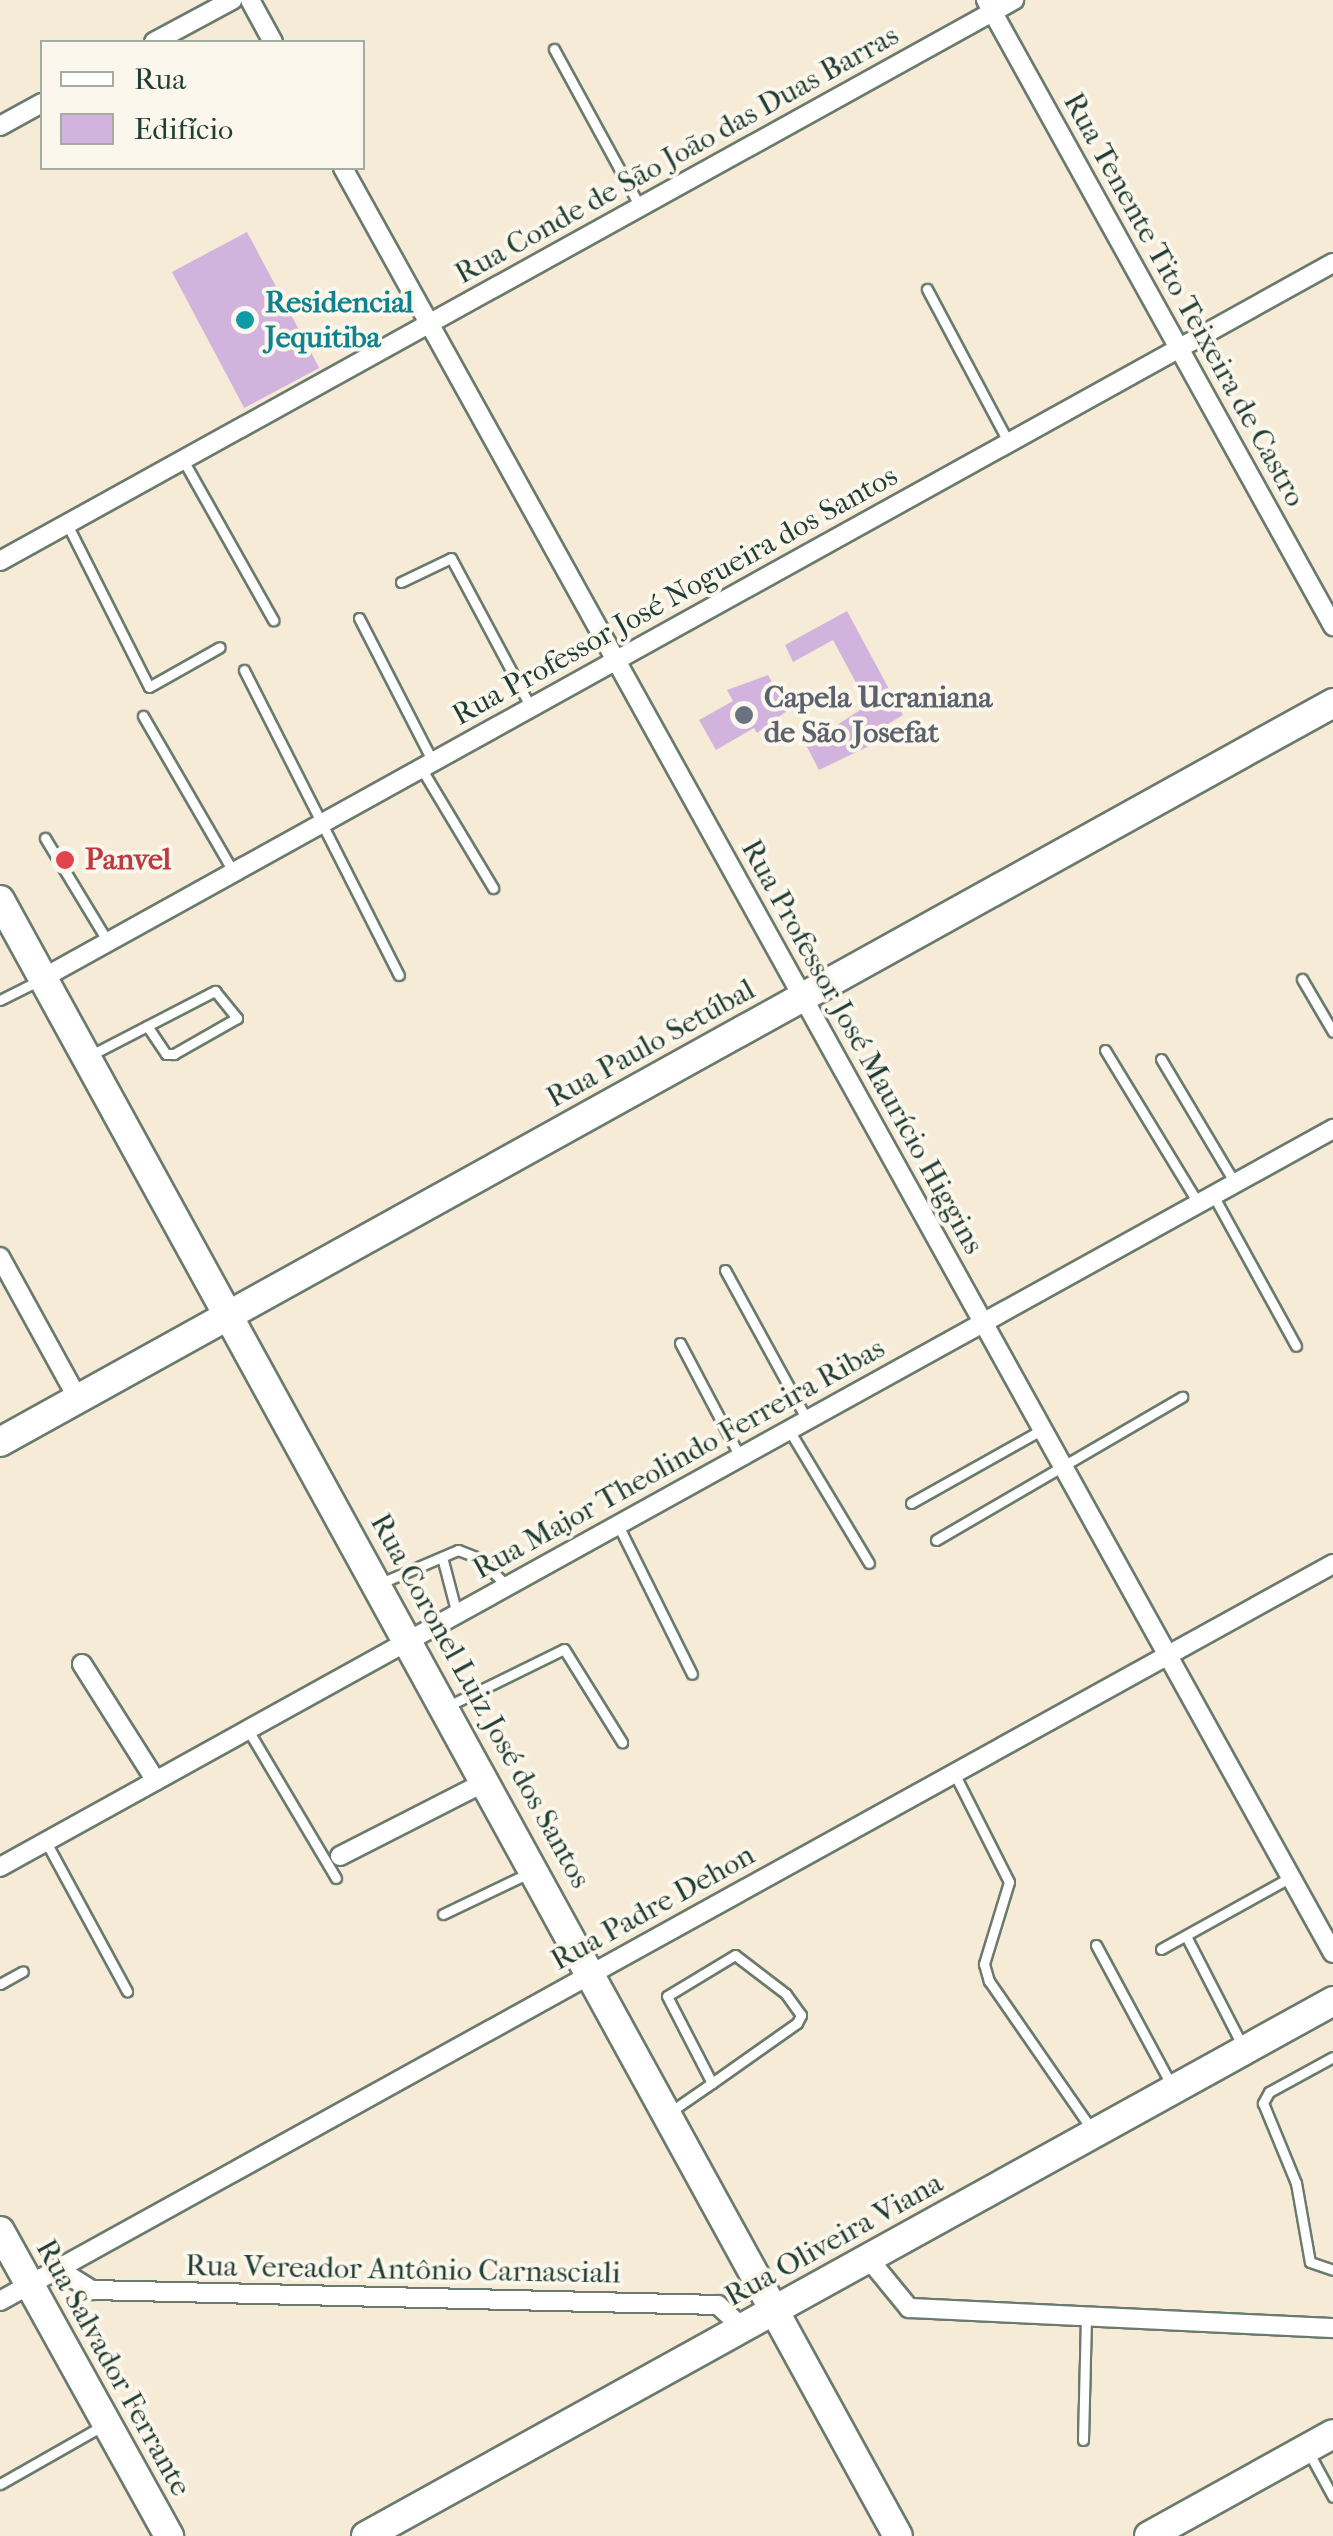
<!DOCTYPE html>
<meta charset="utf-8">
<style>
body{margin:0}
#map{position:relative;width:1333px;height:2536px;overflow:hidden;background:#f5ebd6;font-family:"IM FELL French Canon",serif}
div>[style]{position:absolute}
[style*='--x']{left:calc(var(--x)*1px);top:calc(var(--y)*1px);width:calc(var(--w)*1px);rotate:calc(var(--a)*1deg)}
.building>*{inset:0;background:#d2b3de;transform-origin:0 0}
.roads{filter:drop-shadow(2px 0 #6a7a6d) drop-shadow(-2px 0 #6a7a6d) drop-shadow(0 2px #6a7a6d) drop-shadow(0 -2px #6a7a6d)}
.service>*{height:9px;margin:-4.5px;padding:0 4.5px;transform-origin:4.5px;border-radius:4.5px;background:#fff}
.minor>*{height:18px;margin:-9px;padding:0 9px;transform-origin:9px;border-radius:9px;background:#fff}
.secondary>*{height:28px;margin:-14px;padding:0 14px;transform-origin:14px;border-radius:14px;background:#fff}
.dots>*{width:28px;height:28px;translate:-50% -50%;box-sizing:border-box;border:5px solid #fbf7ec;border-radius:50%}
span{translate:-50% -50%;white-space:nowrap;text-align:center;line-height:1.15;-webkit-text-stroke:8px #fbf7ec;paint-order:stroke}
.street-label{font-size:30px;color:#1f3d34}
.culture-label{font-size:30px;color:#0d838f;font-weight:700}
.left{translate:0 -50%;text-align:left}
.worship-label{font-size:30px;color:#5b616d;font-weight:700}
.health-label{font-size:30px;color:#be3a42;font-weight:700}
.legend{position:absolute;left:40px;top:40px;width:325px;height:130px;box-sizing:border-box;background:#fbf7ec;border:2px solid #a3ada2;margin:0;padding:12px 18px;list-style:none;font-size:30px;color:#1f3d34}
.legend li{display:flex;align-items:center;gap:20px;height:50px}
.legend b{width:50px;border:2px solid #a3ada2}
</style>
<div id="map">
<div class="building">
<i style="left:247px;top:232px;width:154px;height:85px;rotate:62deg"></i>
<i style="clip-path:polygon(847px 611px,903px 715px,888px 724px,894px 734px,819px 770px,806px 745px,868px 705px,833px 640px,793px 662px,785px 645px)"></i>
<i style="clip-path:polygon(768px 675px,788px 710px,757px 733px,754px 728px,716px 750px,699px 720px,733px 701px,727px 690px)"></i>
</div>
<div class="roads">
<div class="service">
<i style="--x:554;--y:49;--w:180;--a:61.4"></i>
<i style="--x:927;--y:289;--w:174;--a:62"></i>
<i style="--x:183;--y:460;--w:184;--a:60.6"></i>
<i style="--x:67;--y:524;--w:182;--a:63.3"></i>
<i style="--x:149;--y:687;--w:81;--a:-29.4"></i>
<i style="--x:401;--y:582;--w:55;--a:-25.6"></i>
<i style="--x:451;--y:558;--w:170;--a:61.9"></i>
<i style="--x:359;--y:618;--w:162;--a:62.8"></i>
<i style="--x:244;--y:670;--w:342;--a:63.1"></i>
<i style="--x:143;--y:716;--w:181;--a:59.9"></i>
<i style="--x:421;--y:768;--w:140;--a:59"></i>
<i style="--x:45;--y:838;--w:122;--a:58.8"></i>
<i style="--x:1302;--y:979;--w:61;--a:59.7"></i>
<i style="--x:0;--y:1000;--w:42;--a:-26.6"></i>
<i style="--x:1105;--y:1050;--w:179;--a:58.7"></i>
<i style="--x:89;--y:1056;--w:142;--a:-27.3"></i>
<i style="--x:215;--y:991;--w:35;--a:51"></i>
<i style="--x:237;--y:1018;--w:73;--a:150.3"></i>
<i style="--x:174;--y:1054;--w:8;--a:180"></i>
<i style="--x:166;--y:1054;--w:34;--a:-124"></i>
<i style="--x:1161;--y:1059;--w:144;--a:59.2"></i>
<i style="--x:1213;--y:1195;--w:172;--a:61.2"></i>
<i style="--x:725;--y:1270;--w:171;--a:61.3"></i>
<i style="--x:680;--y:1343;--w:129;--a:62.2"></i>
<i style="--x:789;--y:1430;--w:155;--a:59"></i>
<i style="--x:911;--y:1503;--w:151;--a:-29.3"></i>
<i style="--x:618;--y:1525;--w:166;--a:63.6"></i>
<i style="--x:936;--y:1540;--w:285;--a:-30.2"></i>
<i style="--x:442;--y:1557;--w:59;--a:75.3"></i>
<i style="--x:381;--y:1583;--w:84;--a:-23.2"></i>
<i style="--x:458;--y:1550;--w:22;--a:21"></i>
<i style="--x:479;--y:1558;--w:40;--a:45"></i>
<i style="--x:446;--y:1707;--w:131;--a:-26.2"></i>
<i style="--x:564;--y:1649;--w:110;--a:58.1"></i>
<i style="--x:248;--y:1730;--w:172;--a:59.3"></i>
<i style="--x:954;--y:1773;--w:122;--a:63.2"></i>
<i style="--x:1009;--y:1882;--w:86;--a:107"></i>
<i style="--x:984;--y:1964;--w:18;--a:74"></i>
<i style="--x:989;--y:1981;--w:181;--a:55.3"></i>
<i style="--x:46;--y:1842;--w:170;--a:61.5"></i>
<i style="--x:443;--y:1914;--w:95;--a:-25.5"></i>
<i style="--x:1186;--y:1936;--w:125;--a:62.8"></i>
<i style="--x:1096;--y:1945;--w:160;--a:61.7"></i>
<i style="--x:1161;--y:1949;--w:149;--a:-29"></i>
<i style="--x:0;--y:1984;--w:26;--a:-29"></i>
<i style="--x:1333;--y:2057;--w:73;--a:151.3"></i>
<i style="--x:1269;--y:2092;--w:13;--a:119"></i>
<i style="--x:1263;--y:2103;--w:87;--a:67.6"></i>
<i style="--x:1296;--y:2183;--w:80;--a:80"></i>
<i style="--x:1310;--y:2262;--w:24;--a:19"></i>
<i style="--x:670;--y:2112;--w:51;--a:-34.6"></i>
<i style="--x:712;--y:2083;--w:104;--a:-35.2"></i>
<i style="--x:797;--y:2023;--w:9;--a:-63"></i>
<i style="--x:801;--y:2015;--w:26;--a:-126"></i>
<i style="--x:786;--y:1994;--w:64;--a:-142.6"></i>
<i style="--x:735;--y:1955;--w:79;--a:148.9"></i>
<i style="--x:667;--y:1996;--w:98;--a:62.7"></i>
<i style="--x:1083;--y:2440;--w:121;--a:-88.6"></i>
<i style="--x:1308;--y:2451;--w:52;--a:61.5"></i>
<i style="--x:0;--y:2484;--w:120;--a:-29.6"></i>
</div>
<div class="minor">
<i style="--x:250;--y:0;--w:48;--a:61.3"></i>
<i style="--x:986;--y:0;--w:716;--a:61"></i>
<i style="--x:154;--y:42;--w:89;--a:-28.3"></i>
<i style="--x:0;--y:126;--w:48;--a:-28.7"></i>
<i style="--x:343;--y:168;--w:2041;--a:60.99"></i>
<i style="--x:0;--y:561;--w:1159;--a:-28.95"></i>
<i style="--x:43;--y:978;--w:1475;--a:-29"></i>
<i style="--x:0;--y:1257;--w:162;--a:61.2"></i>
<i style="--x:82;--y:1664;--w:138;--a:57.7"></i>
<i style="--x:340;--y:1856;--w:165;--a:-27"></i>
<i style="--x:0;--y:1867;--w:1524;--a:-28.97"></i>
<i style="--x:868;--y:2258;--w:65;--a:50.6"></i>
<i style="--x:909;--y:2308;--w:424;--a:2.7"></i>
<i style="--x:58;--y:2269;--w:40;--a:32"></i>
<i style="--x:92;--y:2290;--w:626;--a:1.37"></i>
<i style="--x:718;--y:2305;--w:33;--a:43"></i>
<i style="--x:0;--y:2301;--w:1523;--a:-28.94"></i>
</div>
<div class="secondary">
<i style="--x:0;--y:900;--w:1866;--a:61.24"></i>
<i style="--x:0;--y:1442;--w:1524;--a:-29"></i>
<i style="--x:0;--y:2231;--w:349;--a:61"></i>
<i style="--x:366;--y:2536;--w:1105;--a:-28.95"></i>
<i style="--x:1149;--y:2536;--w:210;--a:-29"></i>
</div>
</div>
<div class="dots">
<i style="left:245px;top:320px;background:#0f9aa8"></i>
<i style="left:744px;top:715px;background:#6b7280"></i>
<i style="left:65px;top:860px;background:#e0444e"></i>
</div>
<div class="street-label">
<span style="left:677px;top:155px;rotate:-29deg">Rua Conde de São João das Duas Barras</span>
<span style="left:1184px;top:300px;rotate:61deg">Rua Tenente Tito Teixeira de Castro</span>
<span style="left:675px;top:596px;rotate:-29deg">Rua Professor José Nogueira dos Santos</span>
<span style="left:651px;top:1044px;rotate:-29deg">Rua Paulo Setúbal</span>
<span style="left:862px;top:1047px;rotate:61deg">Rua Professor José Maurício Higgins</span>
<span style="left:679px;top:1459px;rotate:-29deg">Rua Major Theolindo Ferreira Ribas</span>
<span style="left:480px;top:1701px;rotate:61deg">Rua Coronel Luiz José dos Santos</span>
<span style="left:653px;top:1908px;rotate:-29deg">Rua Padre Dehon</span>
<span style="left:834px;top:2240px;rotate:-29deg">Rua Oliveira Viana</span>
<span style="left:403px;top:2270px;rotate:1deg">Rua Vereador Antônio Carnasciali</span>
<span style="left:113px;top:2368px;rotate:61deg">Rua Salvador Ferrante</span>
</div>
<div class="culture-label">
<span class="left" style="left:265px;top:320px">Residencial<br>Jequitiba</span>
</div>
<div class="worship-label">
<span class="left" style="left:764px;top:715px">Capela Ucraniana<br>de São Josefat</span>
</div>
<div class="health-label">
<span class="left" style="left:85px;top:860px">Panvel</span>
</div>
<ul class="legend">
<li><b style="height:12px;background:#fff"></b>Rua</li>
<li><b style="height:28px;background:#d2b3de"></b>Edifício</li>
</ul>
</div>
